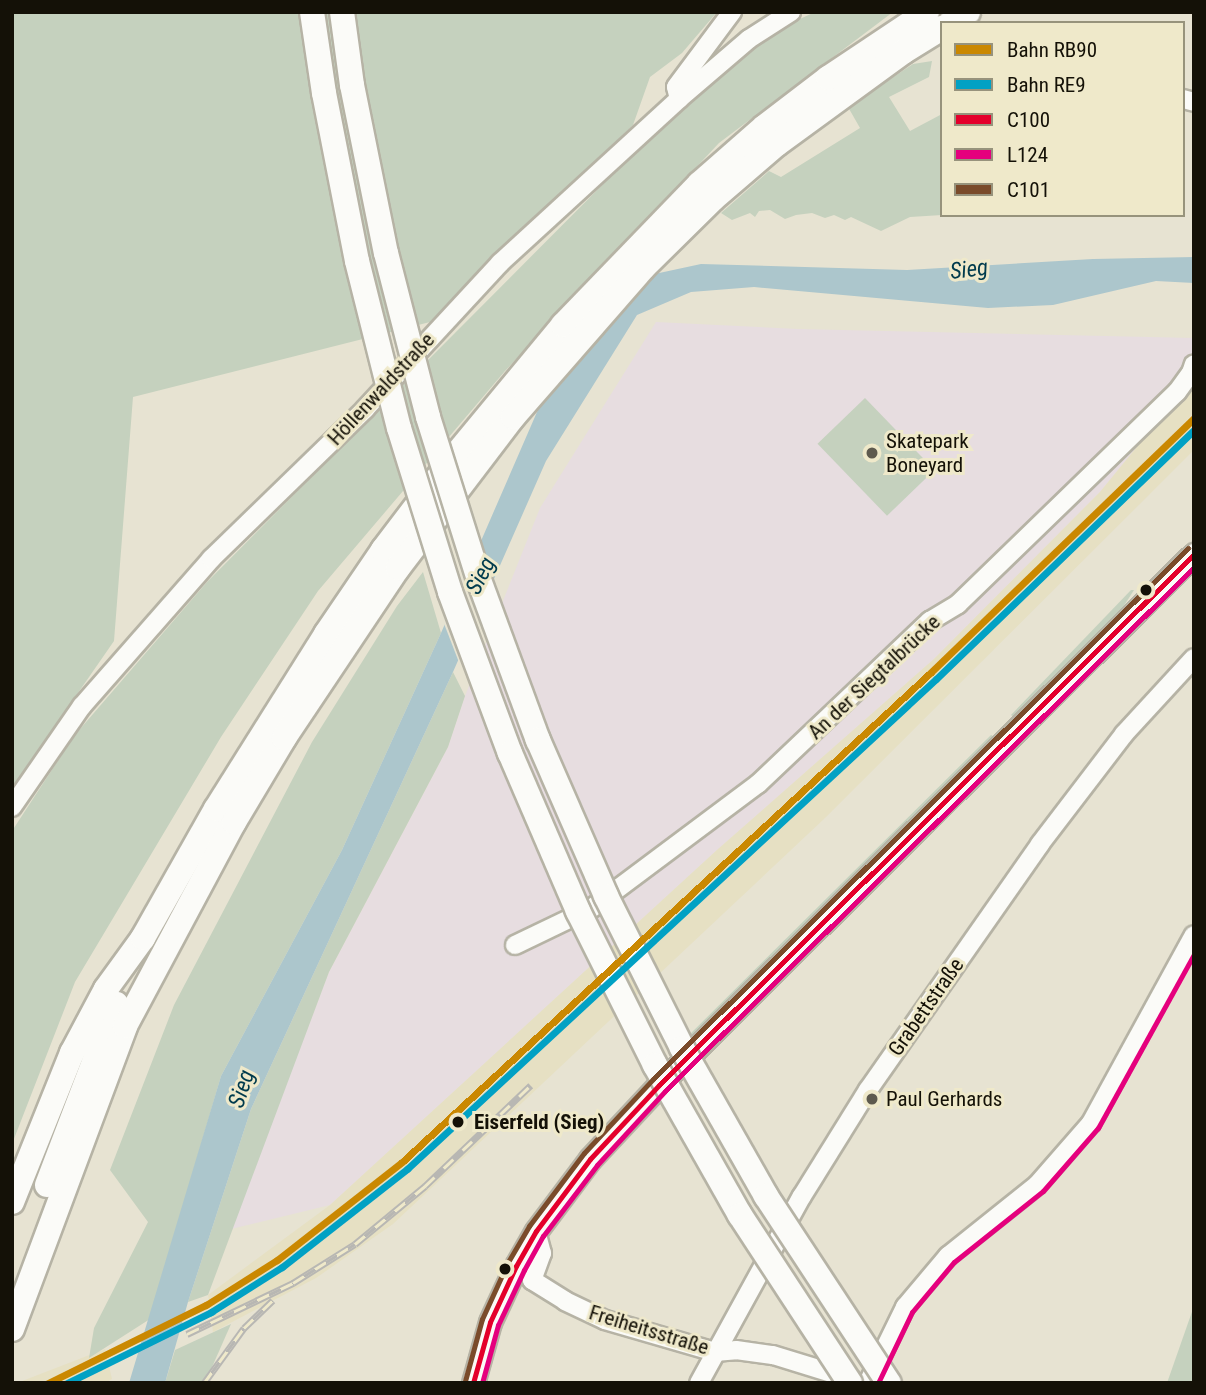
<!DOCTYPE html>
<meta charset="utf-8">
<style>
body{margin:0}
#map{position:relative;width:1206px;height:1395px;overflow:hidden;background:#e7e3d2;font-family:"Roboto Condensed",sans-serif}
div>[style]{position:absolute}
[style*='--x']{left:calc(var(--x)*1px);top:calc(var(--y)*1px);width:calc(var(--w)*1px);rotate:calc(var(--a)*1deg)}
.industrial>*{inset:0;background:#e7dde0}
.built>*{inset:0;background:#e6e0c3}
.green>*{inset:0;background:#c5d1be;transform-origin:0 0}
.water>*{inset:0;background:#acc6cc}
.pier>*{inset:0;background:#e7e3d2}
.roads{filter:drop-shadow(2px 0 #b6b3a5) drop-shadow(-2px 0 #b6b3a5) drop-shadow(0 2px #b6b3a5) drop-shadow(0 -2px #b6b3a5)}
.minor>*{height:18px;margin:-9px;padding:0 9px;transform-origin:9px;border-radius:9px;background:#fbfbf8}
.major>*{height:21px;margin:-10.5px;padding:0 10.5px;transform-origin:10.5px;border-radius:10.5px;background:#fbfbf8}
.highway>*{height:24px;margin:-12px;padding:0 12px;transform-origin:12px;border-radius:12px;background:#fbfbf8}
.rail>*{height:7px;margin-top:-3.5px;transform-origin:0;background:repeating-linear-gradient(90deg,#efe9ca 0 13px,#b8b7b3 0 26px);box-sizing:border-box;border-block:2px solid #b8b7b3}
.bridges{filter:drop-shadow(2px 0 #b6b3a5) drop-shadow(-2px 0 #b6b3a5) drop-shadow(0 2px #b6b3a5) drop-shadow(0 -2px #b6b3a5)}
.highway-bridge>*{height:24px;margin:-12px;padding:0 12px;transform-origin:12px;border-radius:12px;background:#fbfbf8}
.bus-1>*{height:5px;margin:-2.5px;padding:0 2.5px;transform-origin:2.5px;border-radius:2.5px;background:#e4002b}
.bus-2>*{height:5px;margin:-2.5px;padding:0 2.5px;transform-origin:2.5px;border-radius:2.5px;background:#e5007d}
.bus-3>*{height:5px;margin:-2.5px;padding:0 2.5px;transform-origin:2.5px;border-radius:2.5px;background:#7a4b2a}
.rail-1>*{height:7px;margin:-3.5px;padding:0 3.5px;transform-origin:3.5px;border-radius:3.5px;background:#ca8801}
.rail-2>*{height:7px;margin:-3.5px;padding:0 3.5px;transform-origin:3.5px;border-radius:3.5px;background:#01a1c4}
.dots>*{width:19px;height:19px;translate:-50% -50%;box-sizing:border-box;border:4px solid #efe9ca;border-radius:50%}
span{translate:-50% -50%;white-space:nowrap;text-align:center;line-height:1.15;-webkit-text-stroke:6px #efe9ca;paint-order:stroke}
.street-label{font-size:21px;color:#141107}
.poi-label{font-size:21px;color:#141107}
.left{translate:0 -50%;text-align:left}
.stop-label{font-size:21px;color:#141107;font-weight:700}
.water-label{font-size:23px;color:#003b4d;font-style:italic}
.frame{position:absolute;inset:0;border:14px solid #141107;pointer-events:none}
.legend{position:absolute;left:940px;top:21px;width:245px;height:196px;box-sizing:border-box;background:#efe9ca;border:2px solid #97937c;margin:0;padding:9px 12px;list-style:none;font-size:21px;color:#141107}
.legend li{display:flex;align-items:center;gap:14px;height:35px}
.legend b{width:35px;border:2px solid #97937c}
</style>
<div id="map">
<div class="industrial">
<i style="clip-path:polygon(656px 322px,798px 329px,1194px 338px,1194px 377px,1100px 492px,934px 659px,717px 850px,330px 1205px,231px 1229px,329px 972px,448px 747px,465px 696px,540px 508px)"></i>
</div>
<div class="built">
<i style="clip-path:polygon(1194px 377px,1194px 450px,824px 819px,393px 1224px,316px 1278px,213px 1332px,208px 1295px,330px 1205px,717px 850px,934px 659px,1100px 492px)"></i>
<i style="clip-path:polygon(105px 1349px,112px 1379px,105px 1383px,17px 1383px)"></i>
</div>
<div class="green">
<i style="clip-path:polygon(12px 12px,717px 12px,682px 53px,650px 77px,633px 125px,434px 321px,133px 397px,114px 641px,12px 788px)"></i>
<i style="clip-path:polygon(815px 12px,893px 12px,719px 143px,505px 371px,318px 591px,221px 737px,75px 982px,12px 1144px,12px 831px,74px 736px,207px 582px,661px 126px,763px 36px)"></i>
<i style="clip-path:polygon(932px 61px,929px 77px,889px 97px,910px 131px,942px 114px,942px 215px,910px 217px,881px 231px,851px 217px,845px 220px,834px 215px,825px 218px,812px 213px,796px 215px,785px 219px,770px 210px,759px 211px,755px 217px,750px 213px,732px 220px,721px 213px,769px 171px,781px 177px,860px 128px,848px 107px,913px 64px)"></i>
<i style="left:865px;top:398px;width:100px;height:66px;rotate:46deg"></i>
<i style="clip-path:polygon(423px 572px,441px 633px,342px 850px,221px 1076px,150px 1319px,89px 1358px,94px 1328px,148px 1222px,110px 1170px,174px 1005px,312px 742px,397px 606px)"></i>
<i style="clip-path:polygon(1131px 590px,1134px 590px,1120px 612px,1015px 718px,1011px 715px)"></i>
<i style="clip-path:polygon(453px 672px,465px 696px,448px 747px,329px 972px,208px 1295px,188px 1302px,251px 1109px)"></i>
<i style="clip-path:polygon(991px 735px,995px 737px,674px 1059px,670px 1054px)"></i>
<i style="clip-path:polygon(1194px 1306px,1194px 1383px,1167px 1383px)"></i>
<i style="clip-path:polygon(231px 1324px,205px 1383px,165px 1383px,175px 1350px)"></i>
</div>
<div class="water">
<i style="clip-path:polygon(1194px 257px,1194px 283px,1156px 281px,1053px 305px,988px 308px,754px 287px,691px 292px,637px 315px,546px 461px,453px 672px,251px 1109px,188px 1302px,165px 1383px,129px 1383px,221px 1076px,342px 850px,441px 633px,537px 412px,579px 339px,636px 278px,701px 264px,907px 270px,1093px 259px)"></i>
</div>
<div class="pier">
<i style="clip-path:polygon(479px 539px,495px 586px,460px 665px,443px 621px)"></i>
</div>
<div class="roads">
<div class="minor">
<i style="--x:679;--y:99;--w:12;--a:-104"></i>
<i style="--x:676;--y:87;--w:94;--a:-53.3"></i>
<i style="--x:1183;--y:99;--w:11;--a:15"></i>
<i style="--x:12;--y:807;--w:123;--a:-55.3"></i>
<i style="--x:82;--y:706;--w:196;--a:-48.7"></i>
<i style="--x:211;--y:559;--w:215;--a:-44.2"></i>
<i style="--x:365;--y:409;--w:199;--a:-47.2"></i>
<i style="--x:500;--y:263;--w:243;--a:-42.5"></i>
<i style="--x:679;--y:99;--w:92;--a:-40.6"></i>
<i style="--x:749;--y:39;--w:50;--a:-32.7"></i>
<i style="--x:515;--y:945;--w:85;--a:-25.7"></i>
<i style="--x:592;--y:908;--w:207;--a:-36.8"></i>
<i style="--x:758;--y:784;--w:237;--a:-43.5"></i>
<i style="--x:930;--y:621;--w:33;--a:-31"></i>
<i style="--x:958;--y:604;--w:305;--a:-44.1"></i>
<i style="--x:1177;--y:392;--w:24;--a:-54"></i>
<i style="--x:1191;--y:373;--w:9;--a:-72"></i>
<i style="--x:536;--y:1231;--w:23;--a:75"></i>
<i style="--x:542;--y:1253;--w:29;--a:110"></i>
<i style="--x:532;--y:1280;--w:39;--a:32"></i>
<i style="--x:565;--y:1301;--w:44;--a:25.4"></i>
<i style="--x:605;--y:1320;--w:115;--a:16.2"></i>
<i style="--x:715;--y:1352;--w:21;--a:-5"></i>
<i style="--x:736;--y:1350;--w:37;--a:8"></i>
<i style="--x:773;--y:1355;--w:82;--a:17.1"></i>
<i style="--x:699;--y:1383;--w:213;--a:-61.2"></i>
<i style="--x:802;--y:1196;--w:125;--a:-58.1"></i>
<i style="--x:868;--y:1090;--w:300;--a:-55"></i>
<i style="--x:1040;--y:844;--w:138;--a:-52.6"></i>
<i style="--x:1124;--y:734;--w:103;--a:-47.4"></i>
<i style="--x:868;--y:1383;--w:85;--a:-64"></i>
<i style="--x:905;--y:1307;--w:67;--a:-49.9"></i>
<i style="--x:948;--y:1256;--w:114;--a:-38.6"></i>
<i style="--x:1037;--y:1185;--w:82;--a:-48.9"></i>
<i style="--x:1091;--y:1123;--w:214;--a:-61.3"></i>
</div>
<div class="major">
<i style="--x:473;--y:1383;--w:63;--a:-74.4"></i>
<i style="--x:490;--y:1322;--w:62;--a:-65.1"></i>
<i style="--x:516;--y:1266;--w:40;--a:-60.3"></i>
<i style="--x:536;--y:1231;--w:90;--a:-53.1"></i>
<i style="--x:590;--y:1159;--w:101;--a:-47"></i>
<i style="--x:659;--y:1085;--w:754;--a:-44.79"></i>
</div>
<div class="highway">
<i style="--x:950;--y:23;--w:21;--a:-31"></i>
<i style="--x:47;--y:1185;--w:194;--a:-69.1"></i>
<i style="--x:12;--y:1202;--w:161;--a:-68.1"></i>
<i style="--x:72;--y:1053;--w:72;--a:-62"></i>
<i style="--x:106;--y:989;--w:63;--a:-54"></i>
<i style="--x:143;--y:938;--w:148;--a:-60.5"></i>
<i style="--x:216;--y:809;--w:207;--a:-57.8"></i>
<i style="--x:326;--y:634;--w:102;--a:-55.8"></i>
<i style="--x:383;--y:550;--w:109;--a:-52.8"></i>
<i style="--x:449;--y:463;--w:179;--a:-50.4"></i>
<i style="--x:563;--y:325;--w:196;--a:-46"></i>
<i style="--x:699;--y:184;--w:86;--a:-41.2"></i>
<i style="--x:764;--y:127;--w:81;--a:-37.4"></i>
<i style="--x:828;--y:78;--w:119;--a:-33.7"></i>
<i style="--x:12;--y:1329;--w:323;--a:-69.5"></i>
<i style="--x:125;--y:1026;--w:231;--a:-61.9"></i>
<i style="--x:234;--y:822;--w:98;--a:-59.2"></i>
<i style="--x:284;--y:738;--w:205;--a:-56.2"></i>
<i style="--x:398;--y:568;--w:190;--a:-52.7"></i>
<i style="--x:513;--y:417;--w:198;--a:-48.9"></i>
<i style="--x:643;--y:268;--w:98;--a:-44.6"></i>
<i style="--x:713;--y:199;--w:84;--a:-40.7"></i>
<i style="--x:777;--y:144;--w:156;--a:-36.1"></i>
<i style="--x:903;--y:52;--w:46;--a:-31.6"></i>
</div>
</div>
<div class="rail">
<i style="--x:187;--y:1334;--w:118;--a:-25.7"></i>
<i style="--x:293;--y:1283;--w:73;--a:-32.2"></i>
<i style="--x:355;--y:1244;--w:91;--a:-39.6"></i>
<i style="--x:425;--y:1186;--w:146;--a:-43.6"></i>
<i style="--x:204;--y:1383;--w:68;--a:-54"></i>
<i style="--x:244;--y:1328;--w:40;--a:-44"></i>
</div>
<div class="bridges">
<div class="highway-bridge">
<i style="--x:312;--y:12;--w:82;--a:81.6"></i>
<i style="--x:324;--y:93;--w:171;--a:78.9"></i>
<i style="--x:357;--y:261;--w:172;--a:75.9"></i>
<i style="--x:399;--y:428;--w:172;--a:72.7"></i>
<i style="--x:450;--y:592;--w:172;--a:69.6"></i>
<i style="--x:510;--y:753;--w:172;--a:66.7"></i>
<i style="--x:578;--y:911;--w:172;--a:63.4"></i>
<i style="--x:655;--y:1065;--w:172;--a:60.5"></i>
<i style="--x:740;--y:1215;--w:201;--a:56.8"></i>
<i style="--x:342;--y:12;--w:74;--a:82.2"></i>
<i style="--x:352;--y:85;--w:171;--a:78.6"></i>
<i style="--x:386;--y:253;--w:169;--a:75.6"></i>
<i style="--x:428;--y:417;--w:171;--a:72.6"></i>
<i style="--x:479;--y:580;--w:171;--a:69.8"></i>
<i style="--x:538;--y:740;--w:170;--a:66.4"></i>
<i style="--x:606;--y:896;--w:170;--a:63.4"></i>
<i style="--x:682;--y:1048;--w:170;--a:60.4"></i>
<i style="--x:766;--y:1196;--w:224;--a:56.7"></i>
</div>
</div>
<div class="bus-1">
<i style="--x:473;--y:1383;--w:63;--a:-74.4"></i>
<i style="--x:490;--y:1322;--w:62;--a:-65.1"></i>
<i style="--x:516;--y:1266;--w:40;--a:-60.3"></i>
<i style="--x:536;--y:1231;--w:90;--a:-53.1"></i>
<i style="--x:590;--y:1159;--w:101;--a:-47"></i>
<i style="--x:659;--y:1085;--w:754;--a:-44.79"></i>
</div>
<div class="bus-2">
<i style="--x:482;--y:1383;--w:60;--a:-74.6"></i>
<i style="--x:498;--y:1325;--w:61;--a:-64.7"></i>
<i style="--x:524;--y:1270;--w:39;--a:-61"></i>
<i style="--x:543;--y:1236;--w:89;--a:-52.7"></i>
<i style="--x:597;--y:1165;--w:100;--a:-47.4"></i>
<i style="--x:665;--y:1091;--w:745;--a:-44.73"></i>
<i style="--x:878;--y:1383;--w:79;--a:-64.4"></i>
<i style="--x:912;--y:1312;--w:65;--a:-50"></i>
<i style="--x:954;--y:1262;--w:114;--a:-38.6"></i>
<i style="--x:1043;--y:1191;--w:84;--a:-48.9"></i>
<i style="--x:1098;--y:1128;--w:199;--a:-61.1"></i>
</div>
<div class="bus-3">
<i style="--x:465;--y:1381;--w:64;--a:-74.7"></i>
<i style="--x:482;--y:1319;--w:63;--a:-65.5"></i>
<i style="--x:508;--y:1262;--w:42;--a:-59.7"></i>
<i style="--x:529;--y:1226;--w:91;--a:-53"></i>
<i style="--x:584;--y:1153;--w:101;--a:-47"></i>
<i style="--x:653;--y:1079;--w:754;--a:-44.79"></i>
</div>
<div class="rail-1">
<i style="--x:48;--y:1383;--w:176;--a:-26.3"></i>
<i style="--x:206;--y:1305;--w:84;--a:-32.4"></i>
<i style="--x:277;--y:1260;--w:159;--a:-38.1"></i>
<i style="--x:402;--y:1162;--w:720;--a:-42.8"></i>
<i style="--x:930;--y:673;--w:367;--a:-44"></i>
</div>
<div class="rail-2">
<i style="--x:67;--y:1383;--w:161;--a:-26.2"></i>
<i style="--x:211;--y:1312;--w:84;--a:-32.4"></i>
<i style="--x:282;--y:1267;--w:159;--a:-38.1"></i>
<i style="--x:407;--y:1169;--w:721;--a:-42.81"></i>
<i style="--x:936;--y:679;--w:359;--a:-44"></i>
</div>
<div class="dots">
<i style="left:872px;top:453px;background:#5e5a4e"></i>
<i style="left:1146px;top:590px;background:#141107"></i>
<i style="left:872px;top:1099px;background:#5e5a4e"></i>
<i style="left:458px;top:1122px;background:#141107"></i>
<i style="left:505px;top:1269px;background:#141107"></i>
</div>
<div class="street-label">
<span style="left:381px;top:389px;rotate:-47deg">Höllenwaldstraße</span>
<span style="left:874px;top:677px;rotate:-43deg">An der Siegtalbrücke</span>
<span style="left:926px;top:1007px;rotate:-55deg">Grabettstraße</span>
<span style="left:649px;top:1330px;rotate:17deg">Freiheitsstraße</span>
</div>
<div class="poi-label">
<span class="left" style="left:886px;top:453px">Skatepark<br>Boneyard</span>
<span class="left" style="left:886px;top:1099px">Paul Gerhards</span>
</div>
<div class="stop-label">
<span class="left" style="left:474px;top:1122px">Eiserfeld (Sieg)</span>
</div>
<div class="water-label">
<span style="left:969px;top:270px;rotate:-7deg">Sieg</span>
<span style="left:481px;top:576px;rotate:-63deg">Sieg</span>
<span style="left:242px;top:1089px;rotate:-72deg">Sieg</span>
</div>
<div class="frame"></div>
<ul class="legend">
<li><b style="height:9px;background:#ca8801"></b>Bahn RB90</li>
<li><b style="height:9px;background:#01a1c4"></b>Bahn RE9</li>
<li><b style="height:9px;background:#e4002b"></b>C100</li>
<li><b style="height:9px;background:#e5007d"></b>L124</li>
<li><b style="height:9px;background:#7a4b2a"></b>C101</li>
</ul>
</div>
